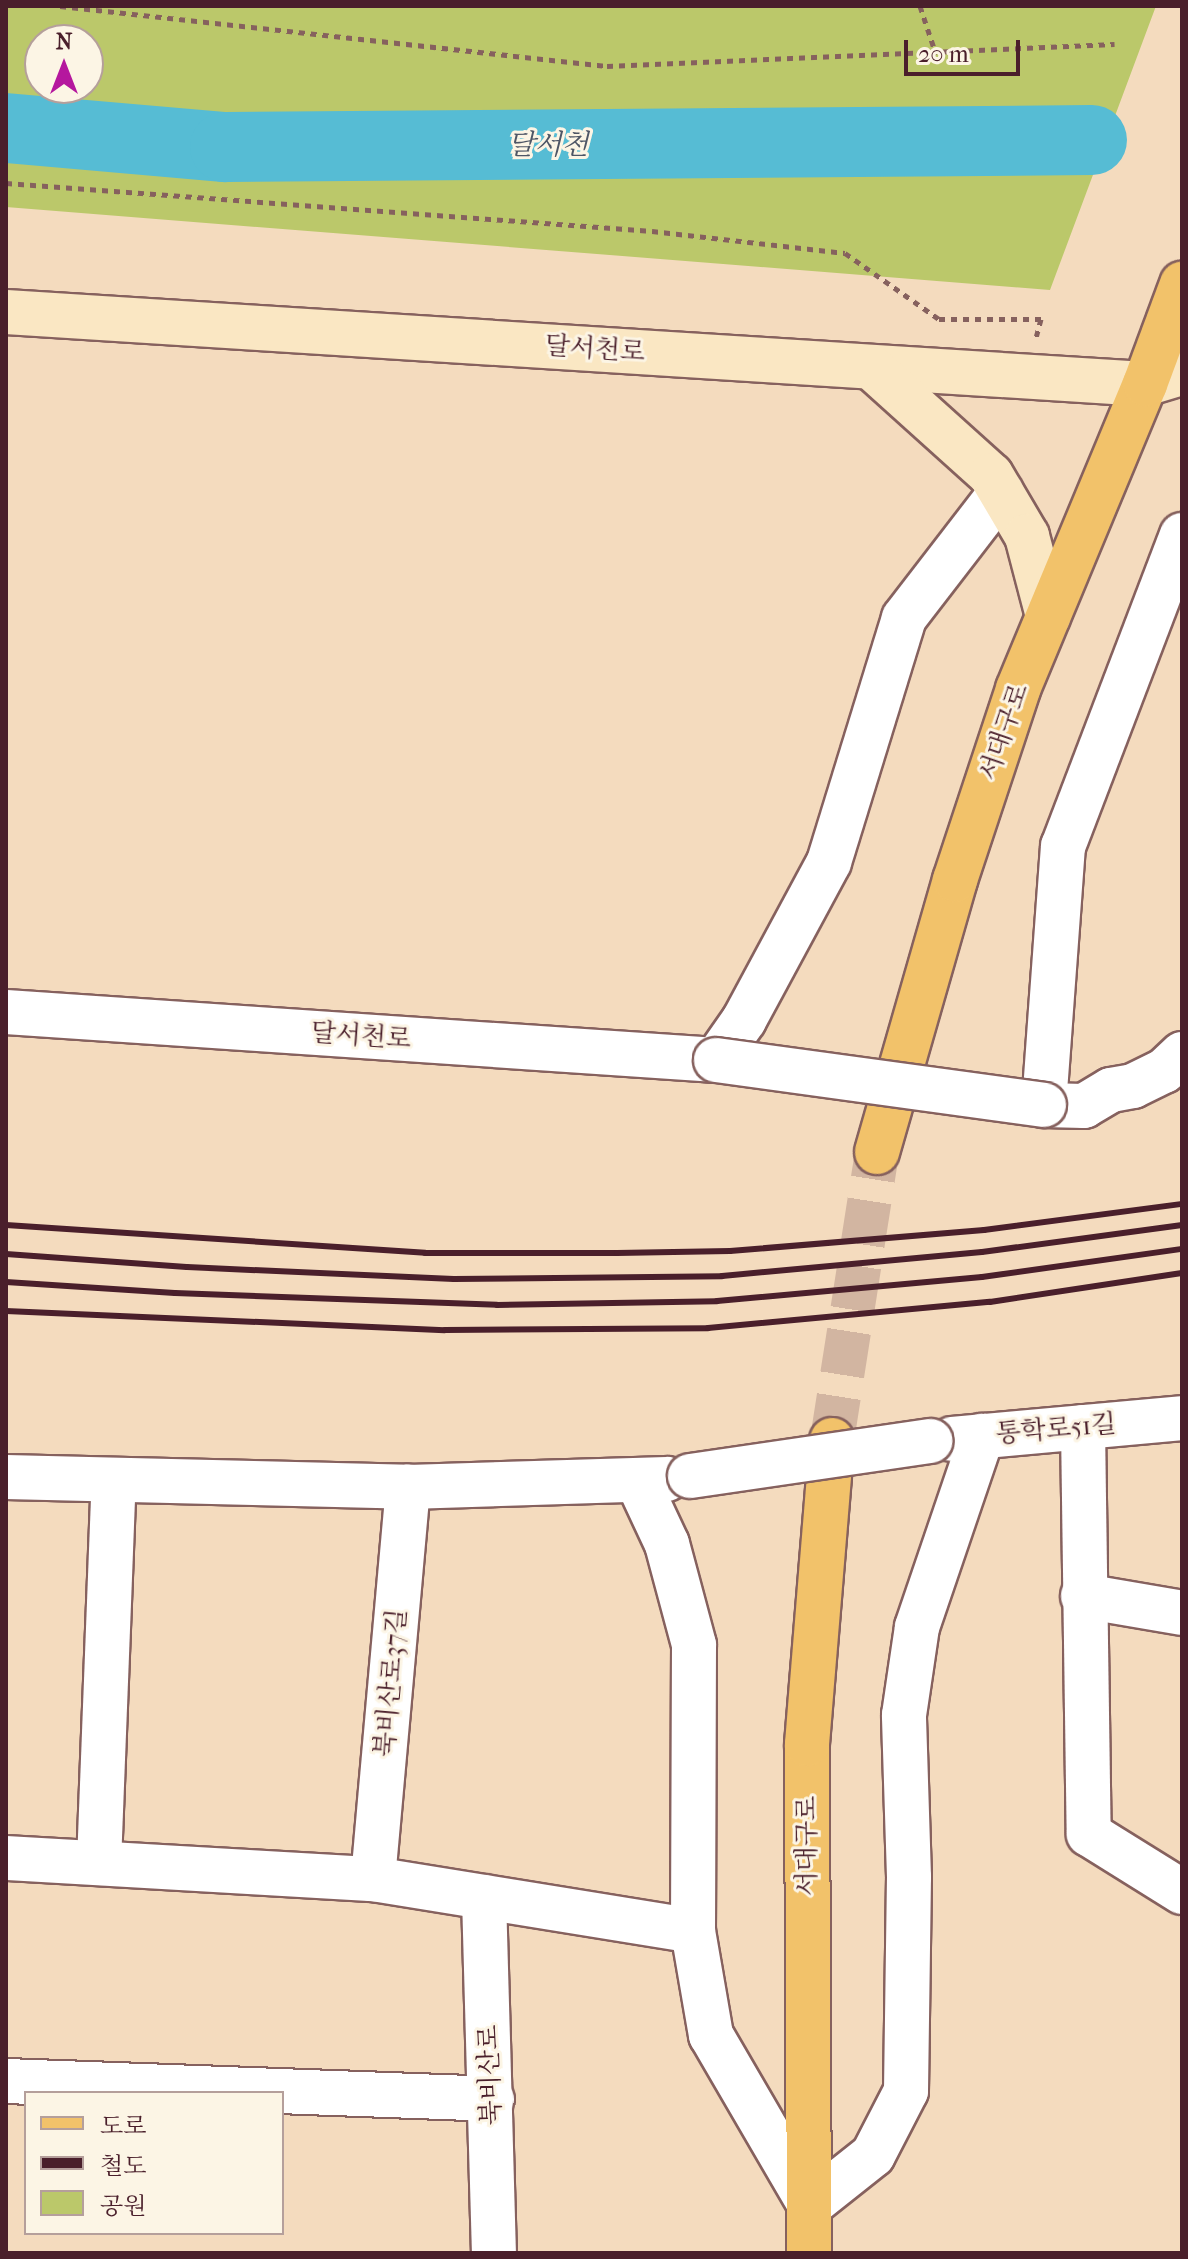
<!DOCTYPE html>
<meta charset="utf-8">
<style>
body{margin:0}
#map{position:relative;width:1188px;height:2259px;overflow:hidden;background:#f4dbbe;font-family:"IM FELL French Canon","Noto Serif KR",serif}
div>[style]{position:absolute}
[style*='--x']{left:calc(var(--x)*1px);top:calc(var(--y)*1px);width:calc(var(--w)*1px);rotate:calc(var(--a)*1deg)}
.green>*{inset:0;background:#bbc86a}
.river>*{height:70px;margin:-35px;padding:0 35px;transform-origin:35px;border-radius:35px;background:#56bcd4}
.primary-tunnel>*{height:44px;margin-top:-22px;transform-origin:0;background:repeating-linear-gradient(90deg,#d2b5a1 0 44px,transparent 0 66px)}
.path>*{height:5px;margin-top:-2.5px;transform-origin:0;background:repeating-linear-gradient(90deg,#86615e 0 6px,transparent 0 12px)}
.roads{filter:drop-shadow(2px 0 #86615e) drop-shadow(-2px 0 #86615e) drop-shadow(0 2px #86615e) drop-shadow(0 -2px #86615e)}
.street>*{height:44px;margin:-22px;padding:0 22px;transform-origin:22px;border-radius:22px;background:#fff}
.secondary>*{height:44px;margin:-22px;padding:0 22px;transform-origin:22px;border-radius:22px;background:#fae7c3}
.primary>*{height:44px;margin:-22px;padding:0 22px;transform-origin:22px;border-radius:22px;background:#f2c26a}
.rail>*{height:6px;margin:-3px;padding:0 3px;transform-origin:3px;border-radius:3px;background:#4a1f2b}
.bridges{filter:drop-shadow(2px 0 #86615e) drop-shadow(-2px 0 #86615e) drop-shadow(0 2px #86615e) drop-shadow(0 -2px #86615e)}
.street-bridge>*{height:44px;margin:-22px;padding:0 22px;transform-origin:22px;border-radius:22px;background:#fff}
span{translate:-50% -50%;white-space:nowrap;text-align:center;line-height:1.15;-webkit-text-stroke:6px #fcf5e5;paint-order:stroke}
.street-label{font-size:26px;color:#4a1f2b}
.water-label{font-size:28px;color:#4e5666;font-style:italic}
.frame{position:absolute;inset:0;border:8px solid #4a1f2b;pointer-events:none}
.legend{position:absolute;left:24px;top:2091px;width:260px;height:144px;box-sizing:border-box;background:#fcf5e5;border:2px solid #b59f9b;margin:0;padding:10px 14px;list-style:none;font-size:24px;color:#4a1f2b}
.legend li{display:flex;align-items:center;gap:16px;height:40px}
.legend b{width:40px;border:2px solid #b59f9b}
.north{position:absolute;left:24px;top:24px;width:80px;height:80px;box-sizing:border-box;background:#fcf5e5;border:2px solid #b59f9b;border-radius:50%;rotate:0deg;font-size:22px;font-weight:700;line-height:32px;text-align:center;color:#4a1f2b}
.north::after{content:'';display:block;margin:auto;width:28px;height:36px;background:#b5179e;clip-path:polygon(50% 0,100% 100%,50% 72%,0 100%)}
.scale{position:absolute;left:904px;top:40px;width:116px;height:36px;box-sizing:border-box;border:4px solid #4a1f2b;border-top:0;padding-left:10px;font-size:24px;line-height:28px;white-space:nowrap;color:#4a1f2b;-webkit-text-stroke:6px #fcf5e5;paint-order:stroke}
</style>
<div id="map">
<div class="green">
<i style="clip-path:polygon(evenodd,6px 6px,1156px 6px,1050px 290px,6px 207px,6px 6px,40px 40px,88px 40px,88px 88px,40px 88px,40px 40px)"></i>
</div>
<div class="river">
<i style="--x:6;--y:128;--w:220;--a:5"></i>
<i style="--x:225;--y:147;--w:867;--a:-0.46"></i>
</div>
<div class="primary-tunnel">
<i style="--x:832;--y:1440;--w:291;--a:-81.1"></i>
</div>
<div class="path">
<i style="--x:60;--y:6;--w:550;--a:6.26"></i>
<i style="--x:607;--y:66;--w:508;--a:-2.48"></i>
<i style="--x:920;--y:6;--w:47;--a:71.6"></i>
<i style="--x:6;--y:183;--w:648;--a:4.25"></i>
<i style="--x:652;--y:231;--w:194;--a:6.5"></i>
<i style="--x:845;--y:253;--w:115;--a:35.1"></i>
<i style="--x:939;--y:319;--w:102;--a:0"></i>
<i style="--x:1041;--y:319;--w:20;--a:105"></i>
</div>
<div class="roads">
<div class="street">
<i style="--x:1182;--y:535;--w:333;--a:110.9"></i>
<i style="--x:1063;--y:846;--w:260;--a:94.2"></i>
<i style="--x:1044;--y:1105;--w:40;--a:1.4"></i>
<i style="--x:1084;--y:1106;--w:31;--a:-31"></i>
<i style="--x:1111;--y:1090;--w:22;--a:-10"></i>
<i style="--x:1133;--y:1086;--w:34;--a:-26"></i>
<i style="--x:1164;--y:1071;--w:25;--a:-43"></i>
<i style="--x:6;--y:1012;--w:712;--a:3.87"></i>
<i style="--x:716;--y:1060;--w:49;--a:-55"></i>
<i style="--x:744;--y:1020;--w:179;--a:-61.7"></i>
<i style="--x:829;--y:862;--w:255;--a:-72.9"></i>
<i style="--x:904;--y:618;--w:159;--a:-52.4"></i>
<i style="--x:1083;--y:1427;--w:407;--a:89.2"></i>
<i style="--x:1089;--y:1834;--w:110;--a:31.9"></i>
<i style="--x:952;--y:1439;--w:231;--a:-5.2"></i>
<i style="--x:6;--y:1477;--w:402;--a:1.4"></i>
<i style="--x:408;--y:1487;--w:259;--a:-1.8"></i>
<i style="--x:638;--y:1482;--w:68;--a:64.9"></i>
<i style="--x:667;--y:1544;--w:105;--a:75"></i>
<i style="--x:694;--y:1645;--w:286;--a:90.2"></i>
<i style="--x:693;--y:1931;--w:106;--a:80.2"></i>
<i style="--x:711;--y:2035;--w:197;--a:59.8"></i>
<i style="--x:810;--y:2205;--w:80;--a:-38.4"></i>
<i style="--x:873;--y:2155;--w:72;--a:-62.7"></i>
<i style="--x:906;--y:2091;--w:214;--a:-89.2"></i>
<i style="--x:909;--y:1877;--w:162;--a:-91.8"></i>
<i style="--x:904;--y:1715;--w:89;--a:-81.6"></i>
<i style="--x:917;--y:1627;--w:202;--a:-71.2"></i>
<i style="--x:1083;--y:1596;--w:100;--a:9.7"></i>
<i style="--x:6;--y:1858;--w:368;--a:3.3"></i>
<i style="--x:373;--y:1879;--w:324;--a:9.2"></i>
<i style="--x:99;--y:1863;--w:383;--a:-87.8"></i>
<i style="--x:373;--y:1879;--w:394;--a:-84.9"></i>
<i style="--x:484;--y:1897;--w:356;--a:88.4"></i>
<i style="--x:6;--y:2081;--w:486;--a:2.1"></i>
</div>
<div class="secondary">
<i style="--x:6;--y:312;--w:1141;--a:3.62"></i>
<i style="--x:1145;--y:384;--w:39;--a:-17"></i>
<i style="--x:871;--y:367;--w:161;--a:42"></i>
<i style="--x:991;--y:475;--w:71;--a:59.5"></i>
<i style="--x:1027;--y:536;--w:83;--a:75.3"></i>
</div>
<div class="primary">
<i style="--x:877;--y:1152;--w:283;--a:-74"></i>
<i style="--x:955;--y:880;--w:201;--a:-71.7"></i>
<i style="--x:1018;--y:689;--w:330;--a:-67.4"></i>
<i style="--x:1145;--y:384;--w:107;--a:-69.7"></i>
<i style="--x:809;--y:2253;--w:509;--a:-90.23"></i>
<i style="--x:807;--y:1744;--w:305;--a:-85.3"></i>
</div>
</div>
<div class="rail">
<i style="--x:6;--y:1225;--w:420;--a:3.8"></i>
<i style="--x:425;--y:1253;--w:192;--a:0"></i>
<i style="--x:617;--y:1253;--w:113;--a:-1"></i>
<i style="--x:730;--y:1251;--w:255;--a:-4.7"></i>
<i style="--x:984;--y:1230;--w:200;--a:-7.5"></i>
<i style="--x:6;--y:1254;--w:181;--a:4.1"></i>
<i style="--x:187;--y:1267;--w:267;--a:2.6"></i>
<i style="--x:454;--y:1279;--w:268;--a:-0.6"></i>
<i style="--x:722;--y:1276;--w:261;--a:-5.3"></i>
<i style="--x:982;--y:1252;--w:202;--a:-7.7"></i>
<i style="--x:6;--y:1282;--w:169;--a:3.7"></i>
<i style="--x:175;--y:1293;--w:322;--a:2.1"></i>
<i style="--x:497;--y:1305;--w:220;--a:-1"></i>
<i style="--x:717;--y:1301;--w:266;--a:-5.2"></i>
<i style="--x:982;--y:1277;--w:202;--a:-8"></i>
<i style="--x:6;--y:1311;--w:439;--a:2.5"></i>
<i style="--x:445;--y:1330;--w:263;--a:-0.4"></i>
<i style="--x:708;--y:1328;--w:283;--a:-5.3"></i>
<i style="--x:990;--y:1302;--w:194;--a:-8.6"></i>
</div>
<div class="bridges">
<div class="street-bridge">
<i style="--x:716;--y:1060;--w:331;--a:7.8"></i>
<i style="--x:690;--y:1476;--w:243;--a:-8.3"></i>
</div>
</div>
<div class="street-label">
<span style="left:595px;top:349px;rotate:4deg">달서천로</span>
<span style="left:1004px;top:732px;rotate:-71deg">서대구로</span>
<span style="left:361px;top:1036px;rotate:4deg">달서천로</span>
<span style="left:1056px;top:1429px;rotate:-5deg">통학로51길</span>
<span style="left:391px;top:1683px;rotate:-85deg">북비산로37길</span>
<span style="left:807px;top:1846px;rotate:-90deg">서대구로</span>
<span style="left:490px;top:2075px;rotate:-92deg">북비산로</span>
</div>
<div class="water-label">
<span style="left:548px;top:145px">달서천</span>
</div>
<div class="frame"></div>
<ul class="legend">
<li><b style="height:10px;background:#f2c26a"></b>도로</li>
<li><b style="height:10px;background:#4a1f2b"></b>철도</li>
<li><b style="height:22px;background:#bbc86a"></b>공원</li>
</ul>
<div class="north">N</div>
<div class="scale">20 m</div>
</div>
